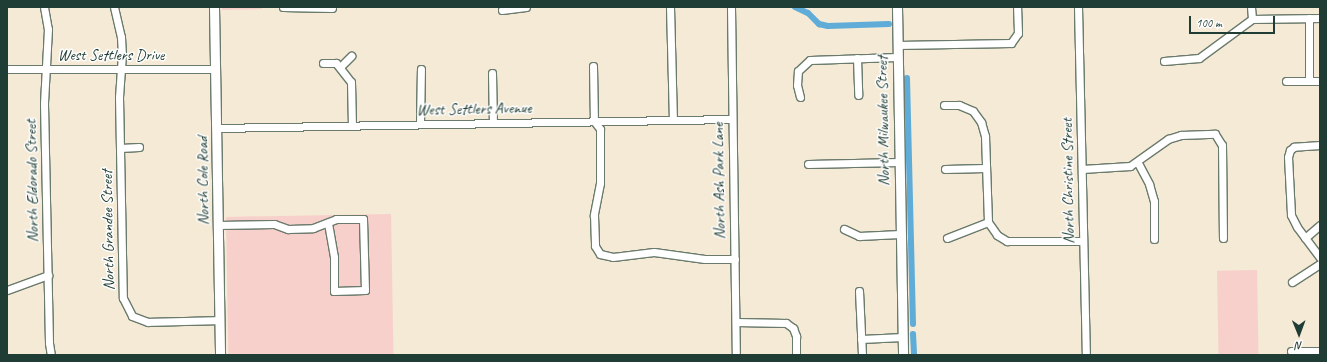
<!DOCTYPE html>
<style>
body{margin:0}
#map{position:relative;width:1327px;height:362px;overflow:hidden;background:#f4ead5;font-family:Caveat,sans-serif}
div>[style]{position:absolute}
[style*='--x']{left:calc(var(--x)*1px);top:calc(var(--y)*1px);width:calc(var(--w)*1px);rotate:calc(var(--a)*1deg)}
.built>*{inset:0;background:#f7d0cb;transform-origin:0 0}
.canal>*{height:6px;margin:-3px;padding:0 3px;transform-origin:3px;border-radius:3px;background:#5facd8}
.roads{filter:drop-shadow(1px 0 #6a7a6c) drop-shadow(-1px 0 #6a7a6c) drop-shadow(0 1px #6a7a6c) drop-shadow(0 -1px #6a7a6c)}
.street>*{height:7px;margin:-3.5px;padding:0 3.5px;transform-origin:3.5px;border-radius:3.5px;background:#fff}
.secondary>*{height:9px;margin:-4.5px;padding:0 4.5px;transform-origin:4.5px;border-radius:4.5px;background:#fff}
span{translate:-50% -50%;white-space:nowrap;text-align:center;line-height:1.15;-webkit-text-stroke:3px #fff;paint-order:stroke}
.street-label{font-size:16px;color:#1f3d34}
.frame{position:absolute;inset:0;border:8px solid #1f3d34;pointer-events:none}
.north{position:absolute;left:1279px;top:314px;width:40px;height:40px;-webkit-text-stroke:3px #fff;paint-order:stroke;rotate:179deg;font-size:11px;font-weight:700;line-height:16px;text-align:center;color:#1f3d34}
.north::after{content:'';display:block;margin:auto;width:14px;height:18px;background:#1f3d34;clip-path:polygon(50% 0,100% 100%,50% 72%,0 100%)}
.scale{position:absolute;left:1189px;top:16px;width:86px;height:18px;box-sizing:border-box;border:2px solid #1f3d34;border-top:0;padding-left:5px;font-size:12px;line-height:14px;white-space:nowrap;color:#1f3d34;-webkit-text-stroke:3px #fff;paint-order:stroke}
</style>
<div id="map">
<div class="built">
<i style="clip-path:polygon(222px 7px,262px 7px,262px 9px,222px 10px)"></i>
<i style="left:391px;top:214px;width:141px;height:165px;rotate:89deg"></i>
<i style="left:1257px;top:270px;width:85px;height:40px;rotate:89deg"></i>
</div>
<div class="canal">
<i style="--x:795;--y:7;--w:14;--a:25"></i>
<i style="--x:808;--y:13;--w:16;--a:45"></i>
<i style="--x:819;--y:24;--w:9;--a:13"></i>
<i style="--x:828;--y:26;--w:61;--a:-1.9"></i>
<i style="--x:907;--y:78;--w:246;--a:88.6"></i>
<i style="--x:913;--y:334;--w:21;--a:87"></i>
</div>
<div class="roads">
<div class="street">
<i style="--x:44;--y:7;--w:22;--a:80"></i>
<i style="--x:48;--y:29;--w:75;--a:93.1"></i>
<i style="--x:44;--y:104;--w:239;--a:88.8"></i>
<i style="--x:49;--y:343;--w:12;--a:81"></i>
<i style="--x:114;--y:7;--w:31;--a:77"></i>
<i style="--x:121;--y:37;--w:17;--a:87"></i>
<i style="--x:122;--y:54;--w:43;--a:94"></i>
<i style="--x:119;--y:97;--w:201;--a:88.9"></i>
<i style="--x:123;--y:298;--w:20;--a:63"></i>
<i style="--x:132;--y:316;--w:17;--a:21"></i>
<i style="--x:148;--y:322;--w:72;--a:-1.6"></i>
<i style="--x:283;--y:7;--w:49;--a:1.2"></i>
<i style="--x:670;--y:7;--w:113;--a:88.5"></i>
<i style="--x:731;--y:7;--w:348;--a:89.2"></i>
<i style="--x:1078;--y:7;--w:348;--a:88.7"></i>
<i style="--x:1251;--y:7;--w:12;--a:85"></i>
<i style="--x:502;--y:10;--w:24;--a:-7"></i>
<i style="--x:1309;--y:18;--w:63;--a:90"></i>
<i style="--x:1252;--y:19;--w:68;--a:-0.8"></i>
<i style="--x:897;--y:45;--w:114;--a:-1"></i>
<i style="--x:1011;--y:43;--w:12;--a:-55"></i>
<i style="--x:1018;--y:33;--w:26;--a:-92"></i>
<i style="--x:857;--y:58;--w:37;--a:88"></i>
<i style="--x:1164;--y:61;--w:35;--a:-5"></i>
<i style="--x:1199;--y:58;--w:66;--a:-36.3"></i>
<i style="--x:323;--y:63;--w:13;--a:0"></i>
<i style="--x:336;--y:63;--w:24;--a:52"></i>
<i style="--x:351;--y:82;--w:43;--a:88.7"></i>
<i style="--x:593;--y:66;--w:55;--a:89"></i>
<i style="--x:594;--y:121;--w:10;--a:53"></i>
<i style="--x:600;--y:129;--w:54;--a:90"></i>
<i style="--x:600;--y:183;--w:33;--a:101"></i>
<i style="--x:594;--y:215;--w:31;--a:88"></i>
<i style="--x:595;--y:246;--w:9;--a:58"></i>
<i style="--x:600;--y:254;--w:13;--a:13"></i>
<i style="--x:613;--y:257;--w:41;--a:-7"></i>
<i style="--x:654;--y:252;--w:51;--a:7.8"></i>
<i style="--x:705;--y:259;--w:30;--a:0"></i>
<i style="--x:340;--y:67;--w:16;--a:-45"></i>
<i style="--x:7;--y:69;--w:209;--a:0"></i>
<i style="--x:492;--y:73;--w:50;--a:88.9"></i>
<i style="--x:1286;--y:81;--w:34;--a:0"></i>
<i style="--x:800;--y:97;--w:12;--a:-104"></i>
<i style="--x:797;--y:85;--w:14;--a:-86"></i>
<i style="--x:798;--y:71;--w:16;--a:-43"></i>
<i style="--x:810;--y:60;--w:87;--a:-2"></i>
<i style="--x:944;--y:105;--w:15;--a:0"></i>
<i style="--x:959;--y:105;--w:15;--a:23"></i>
<i style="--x:973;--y:111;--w:14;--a:54"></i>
<i style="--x:981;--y:122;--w:15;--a:74"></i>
<i style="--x:985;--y:136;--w:86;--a:88"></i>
<i style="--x:420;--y:124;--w:55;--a:-89"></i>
<i style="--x:217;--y:128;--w:515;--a:-1"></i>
<i style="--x:1320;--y:145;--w:26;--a:176"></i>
<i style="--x:1294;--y:147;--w:5;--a:143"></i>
<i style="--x:1290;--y:150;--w:7;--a:106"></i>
<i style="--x:1288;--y:157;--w:58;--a:87"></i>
<i style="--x:1291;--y:215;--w:13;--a:63"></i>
<i style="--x:1297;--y:227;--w:38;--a:53"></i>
<i style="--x:120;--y:148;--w:19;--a:-3"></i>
<i style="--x:1138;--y:163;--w:24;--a:62"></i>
<i style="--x:1149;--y:184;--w:18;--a:74"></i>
<i style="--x:1154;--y:201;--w:38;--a:90"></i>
<i style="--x:808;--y:164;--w:91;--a:-1.3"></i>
<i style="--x:945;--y:169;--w:40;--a:-1.4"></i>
<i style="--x:1082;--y:169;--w:48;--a:-3.6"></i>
<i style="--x:1130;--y:166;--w:47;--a:-35.4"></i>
<i style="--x:1168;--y:139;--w:14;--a:-17"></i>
<i style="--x:1181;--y:135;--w:34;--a:-2"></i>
<i style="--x:1215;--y:134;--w:13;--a:58"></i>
<i style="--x:1222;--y:145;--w:93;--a:89.4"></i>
<i style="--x:218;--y:225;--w:56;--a:-1"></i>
<i style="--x:274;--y:224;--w:15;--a:20"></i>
<i style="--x:288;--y:229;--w:25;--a:-2"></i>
<i style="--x:313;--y:228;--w:25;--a:-21"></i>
<i style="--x:336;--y:219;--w:27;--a:0"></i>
<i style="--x:363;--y:219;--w:71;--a:88.4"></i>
<i style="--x:365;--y:290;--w:31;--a:178"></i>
<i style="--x:334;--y:291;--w:34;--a:-90"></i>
<i style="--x:334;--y:257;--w:35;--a:-100"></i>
<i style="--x:844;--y:229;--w:17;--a:25"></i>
<i style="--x:859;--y:236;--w:41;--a:-2.8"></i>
<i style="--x:947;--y:238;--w:44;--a:-21.3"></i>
<i style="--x:988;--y:222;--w:16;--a:55"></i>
<i style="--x:997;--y:235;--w:12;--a:31"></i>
<i style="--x:1007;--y:241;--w:76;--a:0"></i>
<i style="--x:1305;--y:238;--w:20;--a:-41"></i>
<i style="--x:1292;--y:282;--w:33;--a:-33"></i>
<i style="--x:7;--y:290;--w:44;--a:-20.1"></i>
<i style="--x:859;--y:291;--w:64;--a:87.3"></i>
<i style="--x:736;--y:322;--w:50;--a:1.1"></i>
<i style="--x:786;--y:323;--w:9;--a:36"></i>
<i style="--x:793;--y:328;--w:9;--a:69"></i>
<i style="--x:796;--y:336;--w:19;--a:90"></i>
<i style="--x:861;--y:339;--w:42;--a:-2.7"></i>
<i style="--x:1291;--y:351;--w:29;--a:0"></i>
</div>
<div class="secondary">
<i style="--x:214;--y:7;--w:348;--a:89"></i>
<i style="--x:897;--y:7;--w:348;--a:89"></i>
</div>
</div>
<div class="street-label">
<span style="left:111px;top:55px">West Settlers Drive</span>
<span style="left:474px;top:109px;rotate:-1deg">West Settlers Avenue</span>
<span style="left:883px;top:121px;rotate:-91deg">North Milwaukee Street</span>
<span style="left:32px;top:181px;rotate:-91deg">North Eldorado Street</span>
<span style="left:203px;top:181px;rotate:-91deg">North Cole Road</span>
<span style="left:719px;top:181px;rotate:-91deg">North Ash Park Lane</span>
<span style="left:1068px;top:181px;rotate:-91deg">North Christine Street</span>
<span style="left:108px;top:230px;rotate:-91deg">North Grandee Street</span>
</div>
<div class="frame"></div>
<div class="north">N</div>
<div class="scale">100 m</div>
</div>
